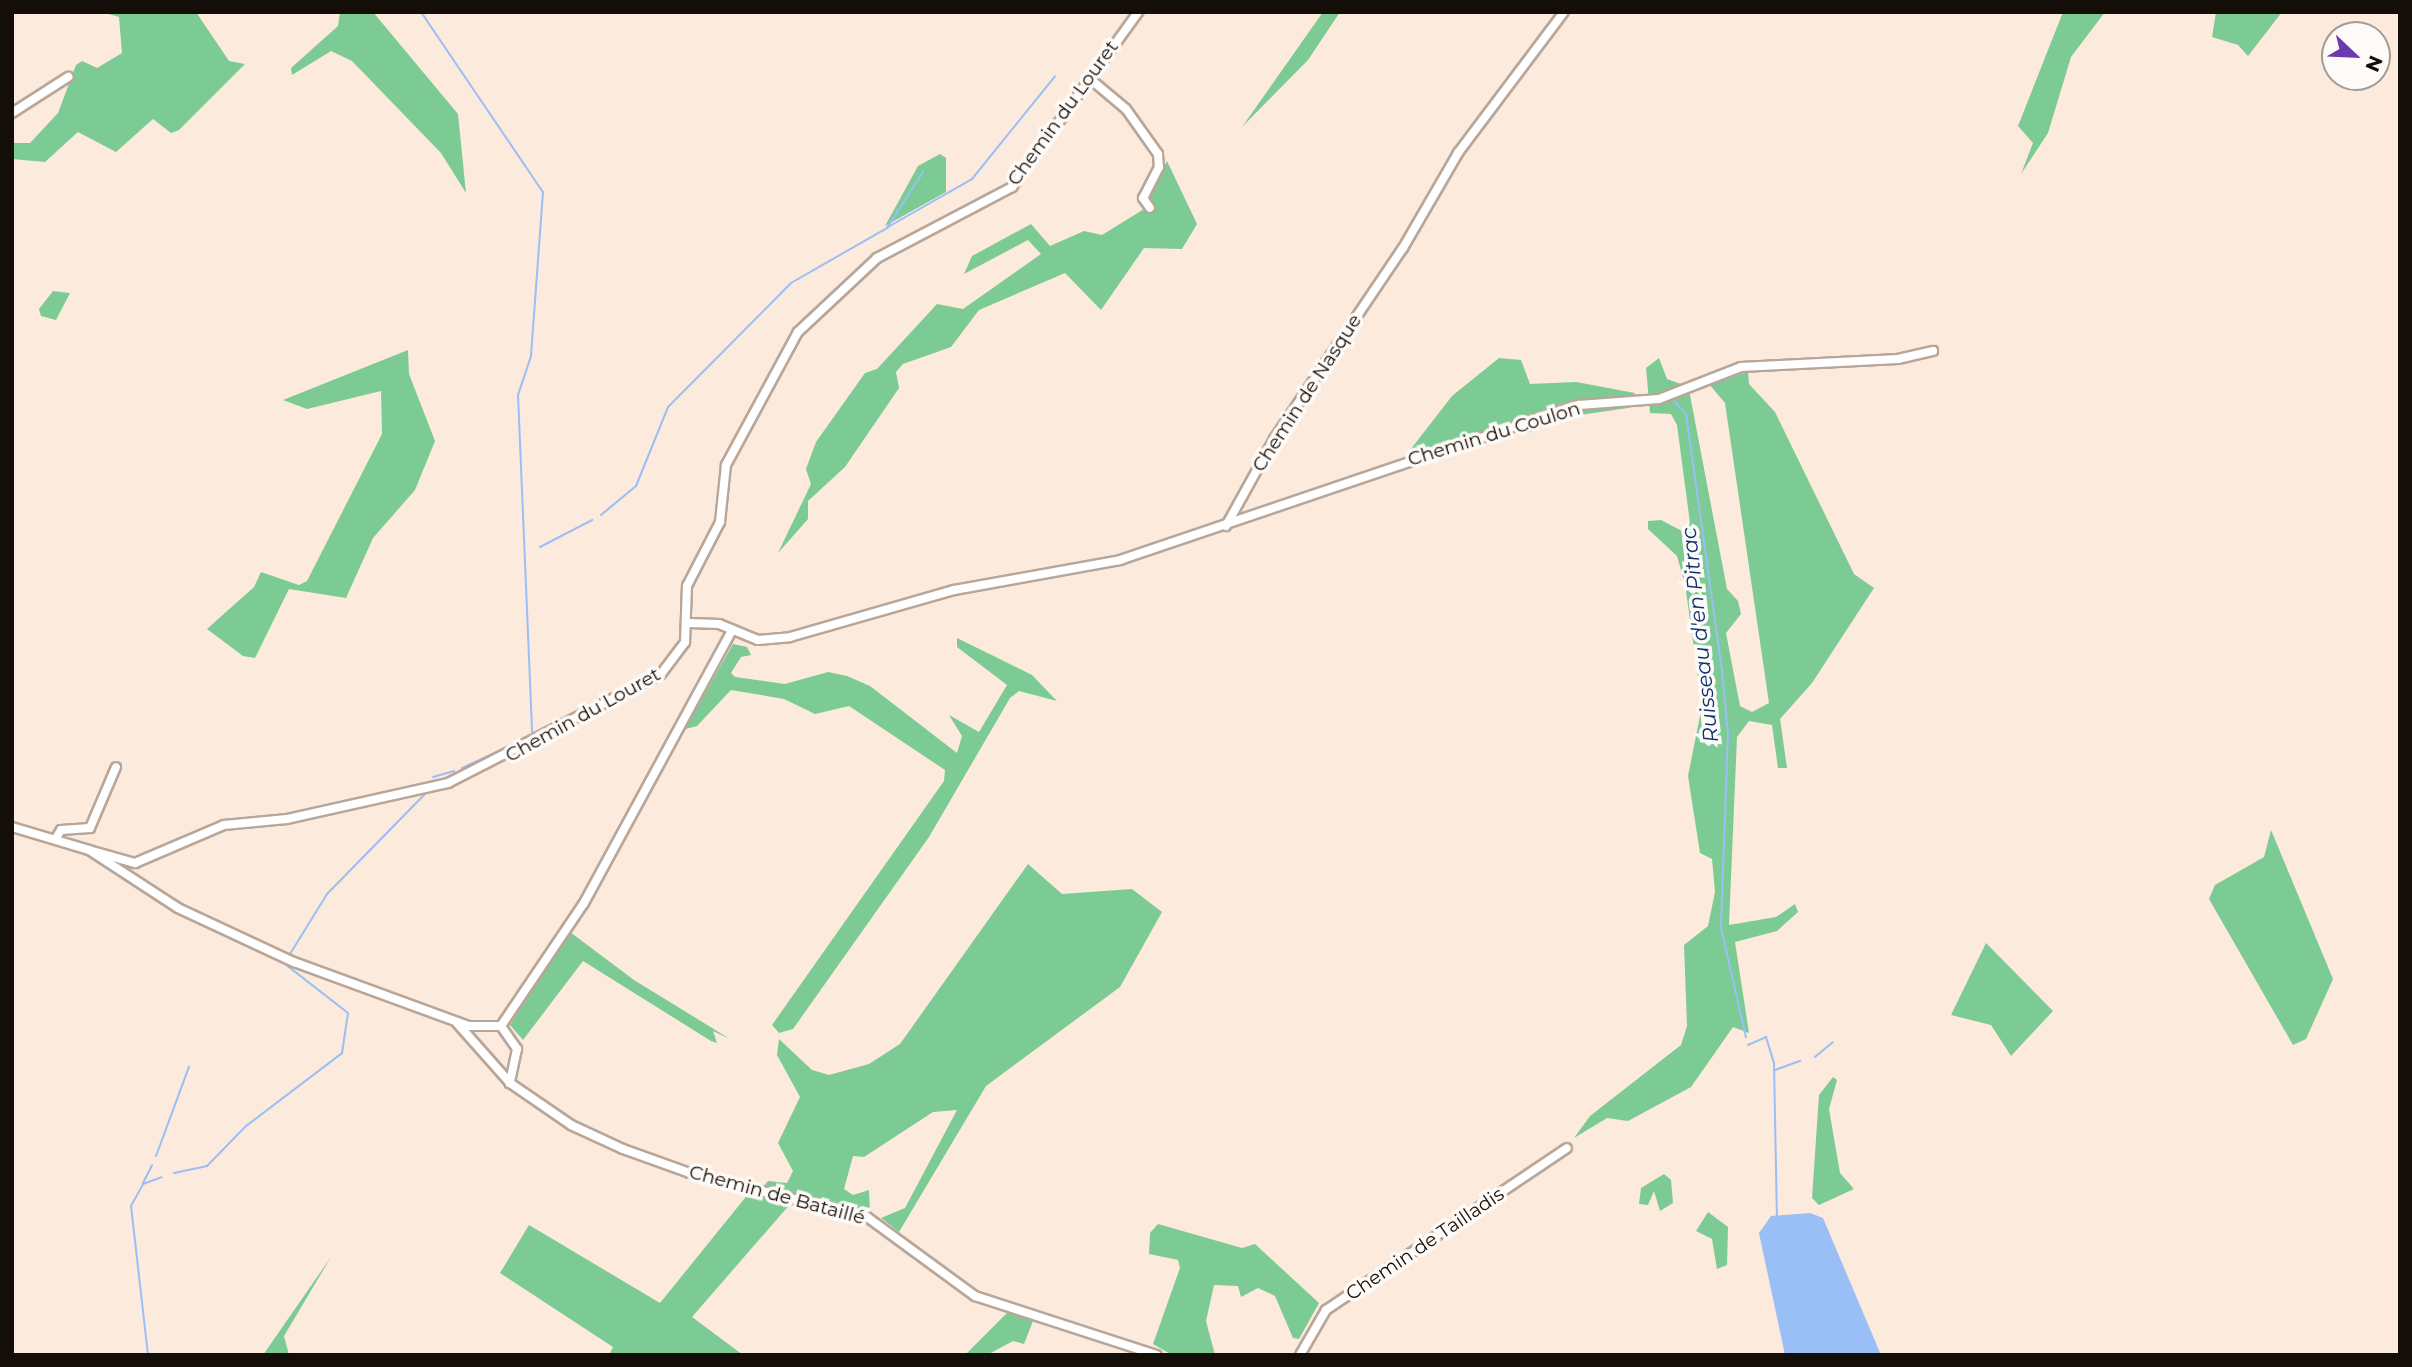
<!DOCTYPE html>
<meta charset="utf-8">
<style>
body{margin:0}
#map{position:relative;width:2412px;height:1367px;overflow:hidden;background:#fceadc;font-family:Montserrat,sans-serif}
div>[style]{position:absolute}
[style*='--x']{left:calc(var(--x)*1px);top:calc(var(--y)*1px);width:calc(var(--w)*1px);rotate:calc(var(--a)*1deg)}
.forest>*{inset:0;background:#7dcb94}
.water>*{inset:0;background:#9abef6}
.stream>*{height:2px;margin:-1px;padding:0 1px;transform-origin:1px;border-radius:1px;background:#9abef6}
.roads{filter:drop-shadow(2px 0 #b8a699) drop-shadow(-2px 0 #b8a699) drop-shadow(0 2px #b8a699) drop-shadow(0 -2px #b8a699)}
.street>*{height:8px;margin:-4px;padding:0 4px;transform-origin:4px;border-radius:4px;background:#fff}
span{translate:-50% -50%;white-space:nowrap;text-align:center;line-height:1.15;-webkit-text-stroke:7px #fefaf7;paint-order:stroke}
.street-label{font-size:19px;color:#140e09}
.water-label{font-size:21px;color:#0c336f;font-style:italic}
.frame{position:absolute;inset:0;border:14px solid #140e09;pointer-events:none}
.north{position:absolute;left:2321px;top:21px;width:70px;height:70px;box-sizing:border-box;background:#fefaf7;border:2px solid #a09c98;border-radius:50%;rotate:113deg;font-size:19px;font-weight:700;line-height:28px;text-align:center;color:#140e09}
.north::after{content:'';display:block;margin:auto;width:24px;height:32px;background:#6a38af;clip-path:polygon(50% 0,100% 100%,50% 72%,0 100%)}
</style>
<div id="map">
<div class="forest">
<i style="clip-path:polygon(102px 12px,196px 12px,229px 61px,245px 64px,179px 130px,171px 133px,153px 119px,116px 152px,78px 132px,45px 162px,12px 159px,12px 143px,30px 143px,58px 113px,76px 65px,82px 61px,97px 68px,122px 53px,119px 17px)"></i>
<i style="clip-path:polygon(340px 12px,373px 12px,458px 114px,466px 193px,441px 153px,352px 61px,331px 51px,292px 75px,291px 68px,338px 26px)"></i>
<i style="clip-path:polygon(1323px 12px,1340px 12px,1308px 60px,1242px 127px)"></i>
<i style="clip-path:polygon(2063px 12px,2105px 12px,2071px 57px,2048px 133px,2021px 174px,2033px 143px,2018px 126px)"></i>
<i style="clip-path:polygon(2216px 12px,2282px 12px,2248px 56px,2238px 45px,2212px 37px)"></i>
<i style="clip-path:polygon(940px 154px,946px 158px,946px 192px,885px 226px,918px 166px)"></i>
<i style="clip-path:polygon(1167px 161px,1197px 224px,1182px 249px,1144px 248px,1101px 310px,1065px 273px,979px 310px,951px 347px,903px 364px,896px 372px,899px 388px,845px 467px,808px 501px,808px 519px,778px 553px,811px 484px,806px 469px,816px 442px,865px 373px,877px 369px,937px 304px,963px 309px,1041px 254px,1028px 240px,964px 274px,972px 256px,1031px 224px,1050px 246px,1084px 231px,1102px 235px,1144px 209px)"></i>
<i style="clip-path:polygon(53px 291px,70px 293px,56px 320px,41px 316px,39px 309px)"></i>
<i style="clip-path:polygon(408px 350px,409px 374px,435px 441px,415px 490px,373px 538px,346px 598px,289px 589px,255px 658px,243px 656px,207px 629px,254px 587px,261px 572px,299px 585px,307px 581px,382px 434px,381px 391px,307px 409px,283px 400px)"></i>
<i style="clip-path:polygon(1499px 358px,1521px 360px,1530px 384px,1576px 382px,1635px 393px,1628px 408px,1566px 417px,1526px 434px,1502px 427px,1407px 454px,1452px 396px)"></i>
<i style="clip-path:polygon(1659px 358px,1667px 379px,1684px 385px,1690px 395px,1727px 589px,1738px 601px,1741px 614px,1726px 633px,1740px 706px,1752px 712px,1769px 703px,1725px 403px,1709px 384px,1748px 372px,1749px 384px,1775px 412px,1854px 574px,1874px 588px,1812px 683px,1780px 719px,1787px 768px,1778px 768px,1772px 725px,1749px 721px,1737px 737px,1729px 925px,1776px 917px,1795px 904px,1798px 912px,1777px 931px,1735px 942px,1749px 1033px,1733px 1027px,1691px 1087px,1628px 1121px,1607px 1118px,1574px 1138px,1590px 1116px,1681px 1045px,1687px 1026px,1684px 945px,1708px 926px,1715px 892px,1712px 859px,1700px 853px,1688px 776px,1702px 706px,1685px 584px,1677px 556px,1648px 529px,1648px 521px,1661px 520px,1684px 532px,1690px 523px,1677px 425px,1671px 414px,1650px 413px,1646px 368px)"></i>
<i style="clip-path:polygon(957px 638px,1032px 675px,1057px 701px,1019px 691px,1010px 698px,929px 837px,793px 1029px,779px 1033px,772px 1025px,944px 781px,945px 770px,849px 706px,815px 714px,784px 699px,731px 690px,697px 726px,685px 729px,733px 644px,747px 647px,751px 655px,741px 657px,731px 673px,735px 677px,785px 684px,828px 672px,847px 676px,870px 686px,957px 753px,962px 736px,949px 715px,979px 732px,1007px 685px,957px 647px)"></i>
<i style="clip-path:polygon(2271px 830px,2333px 979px,2306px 1039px,2293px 1045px,2209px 899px,2215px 885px,2264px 857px)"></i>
<i style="clip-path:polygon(1028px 864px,1062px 894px,1132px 889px,1162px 912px,1120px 987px,986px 1086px,899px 1232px,881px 1218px,905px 1208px,957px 1110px,933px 1112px,864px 1157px,853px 1156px,844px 1189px,853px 1195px,869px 1190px,870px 1213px,764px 1186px,768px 1181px,787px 1183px,793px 1171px,778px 1143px,800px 1097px,777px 1055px,779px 1039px,812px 1070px,829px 1075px,869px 1064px,900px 1044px)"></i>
<i style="clip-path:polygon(570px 932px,634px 980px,730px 1039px,713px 1031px,717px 1043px,711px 1041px,583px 961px,523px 1040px,510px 1025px)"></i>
<i style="clip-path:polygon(1986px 943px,2053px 1011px,2011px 1056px,1991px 1025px,1951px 1015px)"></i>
<i style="clip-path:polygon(1833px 1077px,1837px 1080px,1829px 1109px,1840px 1173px,1854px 1189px,1819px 1205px,1812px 1198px,1819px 1095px)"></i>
<i style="clip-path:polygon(1664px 1174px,1671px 1180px,1673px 1203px,1660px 1211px,1654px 1191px,1648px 1205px,1639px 1204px,1641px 1188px)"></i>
<i style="clip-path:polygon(749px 1193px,791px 1203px,692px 1317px,743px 1355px,609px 1355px,613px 1347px,500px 1273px,529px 1225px,660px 1303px)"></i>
<i style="clip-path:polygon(1708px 1212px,1728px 1227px,1727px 1265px,1717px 1269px,1712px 1239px,1696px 1231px)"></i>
<i style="clip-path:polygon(1158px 1224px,1242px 1248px,1255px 1244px,1319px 1303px,1299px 1339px,1293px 1338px,1275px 1296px,1258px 1288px,1241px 1297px,1238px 1286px,1214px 1285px,1206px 1321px,1215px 1355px,1172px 1355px,1153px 1344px,1180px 1268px,1178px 1260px,1149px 1254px,1150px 1233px)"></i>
<i style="clip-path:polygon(331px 1257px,284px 1336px,289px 1355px,263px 1355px)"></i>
<i style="clip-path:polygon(1008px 1312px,1033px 1321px,1024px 1344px,1013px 1341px,987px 1355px,965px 1355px)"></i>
</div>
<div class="water">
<i style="clip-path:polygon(1810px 1213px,1823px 1218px,1881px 1355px,1785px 1355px,1759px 1233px,1771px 1216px)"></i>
</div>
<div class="stream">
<i style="--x:421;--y:12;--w:217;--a:55.9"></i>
<i style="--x:543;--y:192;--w:164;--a:94.2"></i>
<i style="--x:531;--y:356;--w:41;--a:108.4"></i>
<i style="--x:518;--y:395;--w:341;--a:87.6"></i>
<i style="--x:888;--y:227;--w:97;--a:-29.7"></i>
<i style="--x:972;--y:179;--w:132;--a:-51.1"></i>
<i style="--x:1674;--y:401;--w:18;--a:47"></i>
<i style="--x:1686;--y:414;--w:259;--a:82"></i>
<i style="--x:1722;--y:670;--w:64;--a:84.6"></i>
<i style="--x:1728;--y:734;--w:194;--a:92.1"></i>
<i style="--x:1721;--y:928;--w:112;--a:77.1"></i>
<i style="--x:601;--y:515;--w:45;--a:-39.6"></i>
<i style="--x:636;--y:486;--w:85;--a:-67.9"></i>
<i style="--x:668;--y:407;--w:175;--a:-45.2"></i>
<i style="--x:791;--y:283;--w:111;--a:-29.8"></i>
<i style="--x:887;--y:228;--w:67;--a:-57.3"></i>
<i style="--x:540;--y:547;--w:59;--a:-27.4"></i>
<i style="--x:462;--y:768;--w:72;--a:-24.8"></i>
<i style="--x:433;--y:777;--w:22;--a:-16"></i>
<i style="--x:290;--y:954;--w:70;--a:-58.3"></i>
<i style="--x:327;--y:894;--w:140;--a:-45.6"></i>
<i style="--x:1748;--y:1045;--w:20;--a:-24"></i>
<i style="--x:1766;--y:1037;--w:28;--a:73"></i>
<i style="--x:1774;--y:1064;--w:153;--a:88.9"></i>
<i style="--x:1815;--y:1057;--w:23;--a:-40"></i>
<i style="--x:1775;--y:1070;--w:27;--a:-20"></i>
<i style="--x:156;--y:1156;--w:95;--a:-69.7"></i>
<i style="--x:174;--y:1173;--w:34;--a:-12"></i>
<i style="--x:207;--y:1166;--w:56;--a:-45.7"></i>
<i style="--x:246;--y:1126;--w:121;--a:-37.2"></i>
<i style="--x:342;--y:1053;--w:40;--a:-81.5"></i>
<i style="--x:348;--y:1013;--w:80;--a:-142.1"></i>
<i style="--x:143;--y:1183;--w:20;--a:-63"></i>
<i style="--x:148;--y:1355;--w:150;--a:-96.5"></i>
<i style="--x:131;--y:1206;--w:25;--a:-61"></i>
<i style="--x:143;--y:1184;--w:20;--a:-20"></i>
</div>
<div class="roads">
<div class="street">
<i style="--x:1089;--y:78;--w:48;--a:40"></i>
<i style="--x:1126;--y:109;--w:55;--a:54.6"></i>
<i style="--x:1158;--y:154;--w:13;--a:86"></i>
<i style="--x:1159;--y:167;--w:35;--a:117"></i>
<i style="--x:1143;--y:198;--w:12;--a:55"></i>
<i style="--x:12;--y:113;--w:67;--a:-32.7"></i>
<i style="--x:1226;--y:526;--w:99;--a:-61.1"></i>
<i style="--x:1274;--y:439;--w:230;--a:-56"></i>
<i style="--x:1403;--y:248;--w:110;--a:-59.9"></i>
<i style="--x:1458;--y:153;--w:176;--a:-53.1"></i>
<i style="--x:689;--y:623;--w:30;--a:2"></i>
<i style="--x:719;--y:624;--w:42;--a:22.3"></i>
<i style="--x:758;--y:640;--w:32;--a:-5"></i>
<i style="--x:790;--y:637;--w:171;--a:-16"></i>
<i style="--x:954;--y:590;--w:169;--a:-10.2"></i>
<i style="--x:1120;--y:560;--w:484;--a:-18.7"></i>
<i style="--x:1579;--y:405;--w:80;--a:-4.3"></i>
<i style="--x:1659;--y:399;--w:88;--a:-21.3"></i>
<i style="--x:1741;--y:367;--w:157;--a:-2.9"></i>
<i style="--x:1898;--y:359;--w:36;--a:-13"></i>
<i style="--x:12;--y:827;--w:80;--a:16.6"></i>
<i style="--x:89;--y:850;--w:106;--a:33.1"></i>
<i style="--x:178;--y:908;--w:128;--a:25"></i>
<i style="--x:294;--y:962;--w:186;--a:20.1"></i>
<i style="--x:469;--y:1026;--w:32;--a:0"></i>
<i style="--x:501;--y:1026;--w:28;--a:55"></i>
<i style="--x:517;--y:1049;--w:35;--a:102"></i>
<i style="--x:510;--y:1083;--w:74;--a:34.5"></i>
<i style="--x:571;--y:1125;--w:57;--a:24.8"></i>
<i style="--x:623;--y:1149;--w:71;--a:19.7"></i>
<i style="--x:690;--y:1173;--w:182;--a:14"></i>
<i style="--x:867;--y:1217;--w:134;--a:36.2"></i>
<i style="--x:975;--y:1296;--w:191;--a:18"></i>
<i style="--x:56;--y:838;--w:9;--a:-58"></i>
<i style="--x:61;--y:830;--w:29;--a:-4"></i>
<i style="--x:90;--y:828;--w:66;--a:-66.9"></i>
<i style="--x:89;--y:850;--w:48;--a:15.8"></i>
<i style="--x:135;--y:863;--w:97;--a:-23.1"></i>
<i style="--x:224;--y:825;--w:63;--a:-5.4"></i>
<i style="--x:287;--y:819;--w:165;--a:-12.6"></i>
<i style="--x:448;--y:783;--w:239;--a:-27.1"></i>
<i style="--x:661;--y:674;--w:40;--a:-53"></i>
<i style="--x:685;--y:642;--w:56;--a:-88"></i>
<i style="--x:687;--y:586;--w:72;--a:-62.7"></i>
<i style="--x:720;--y:522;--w:57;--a:-84"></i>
<i style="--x:726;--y:465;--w:151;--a:-61.6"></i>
<i style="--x:798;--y:332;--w:108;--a:-43.1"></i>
<i style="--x:877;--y:258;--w:153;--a:-27.7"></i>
<i style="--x:1012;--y:187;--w:216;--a:-54.2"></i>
<i style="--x:457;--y:1023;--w:80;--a:48.5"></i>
<i style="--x:501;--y:1026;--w:148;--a:-56"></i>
<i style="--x:584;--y:903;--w:311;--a:-61.5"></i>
<i style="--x:1300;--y:1355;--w:52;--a:-60"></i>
<i style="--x:1326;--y:1310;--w:290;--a:-33.9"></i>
</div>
</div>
<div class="street-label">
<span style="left:1063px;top:113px;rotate:-54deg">Chemin du Louret</span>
<span style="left:1307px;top:393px;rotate:-57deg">Chemin de Nasque</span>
<span style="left:1494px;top:434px;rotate:-17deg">Chemin du Coulon</span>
<span style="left:583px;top:715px;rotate:-29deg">Chemin du Louret</span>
<span style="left:777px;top:1195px;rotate:15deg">Chemin de Bataillé</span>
<span style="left:1425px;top:1244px;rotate:-34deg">Chemin de Tailladis</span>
</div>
<div class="water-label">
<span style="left:1700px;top:635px;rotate:-96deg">Ruisseau d'en Pitrac</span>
</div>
<div class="frame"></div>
<div class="north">N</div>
</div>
